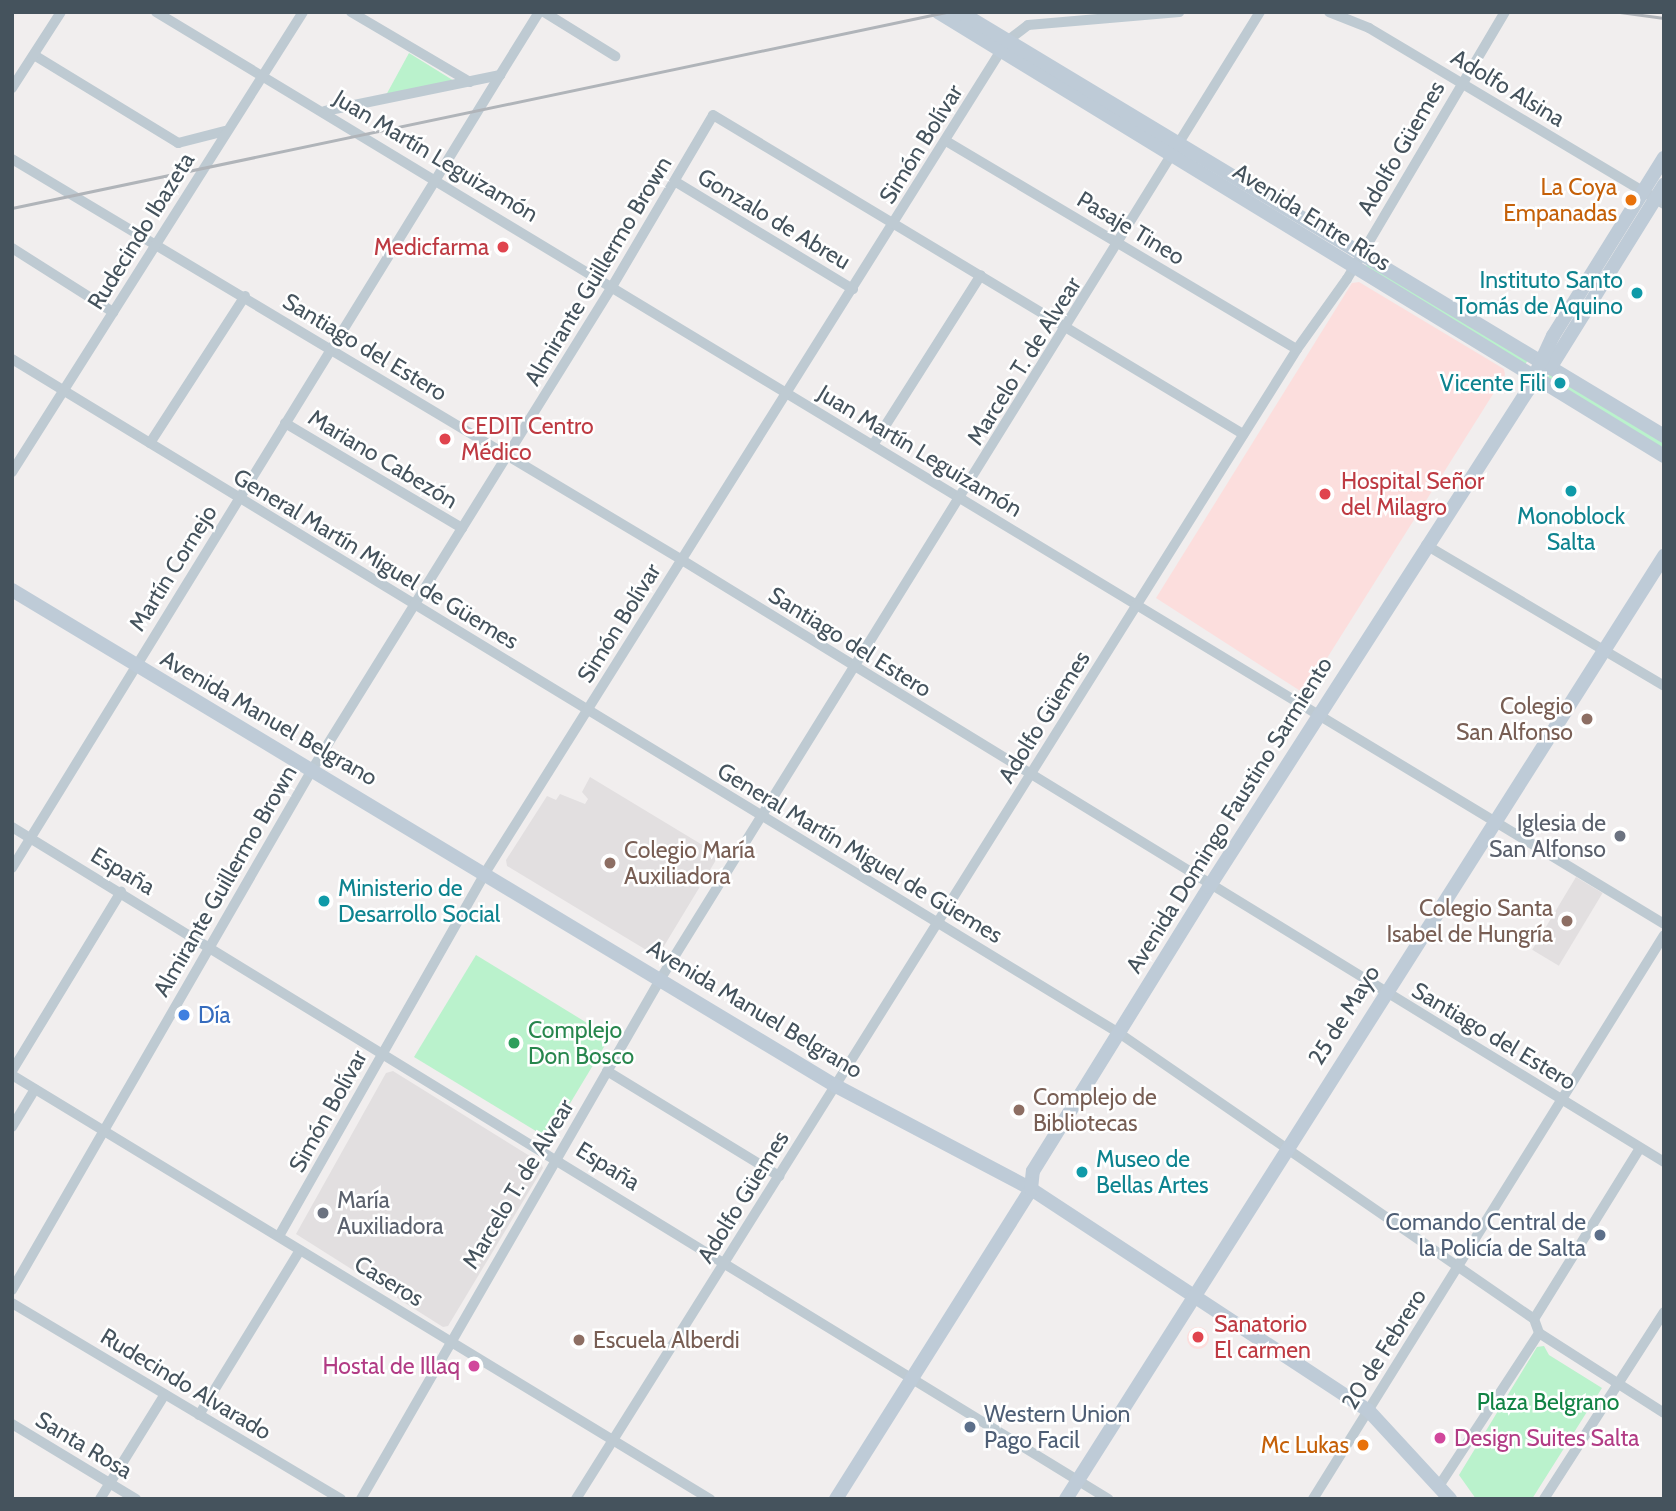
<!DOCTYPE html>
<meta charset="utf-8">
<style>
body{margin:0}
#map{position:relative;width:1676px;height:1511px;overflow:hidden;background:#f1eeee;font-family:Cabin,sans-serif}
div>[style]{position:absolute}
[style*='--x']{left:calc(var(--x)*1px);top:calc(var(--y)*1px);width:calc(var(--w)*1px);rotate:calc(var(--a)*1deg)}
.education>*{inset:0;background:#e2dfe0;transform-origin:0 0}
.medical>*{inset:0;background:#fcdedd}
.round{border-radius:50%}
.green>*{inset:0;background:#baf2cc;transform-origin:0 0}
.minor>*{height:10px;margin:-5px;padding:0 5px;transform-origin:5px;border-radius:5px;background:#becad2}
.secondary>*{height:14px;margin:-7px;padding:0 7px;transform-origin:7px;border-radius:7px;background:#becbd7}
.rail>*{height:2.5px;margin:-1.25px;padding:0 1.25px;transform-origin:1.25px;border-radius:1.25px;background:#b0b4b9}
.dots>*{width:19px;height:19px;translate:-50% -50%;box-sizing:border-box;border:4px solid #fff;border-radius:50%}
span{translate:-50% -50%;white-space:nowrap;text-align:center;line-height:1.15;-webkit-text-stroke:5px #fff;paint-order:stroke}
.street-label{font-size:23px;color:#45535d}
.food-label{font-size:23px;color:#c56008}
.right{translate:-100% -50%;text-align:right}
.health-label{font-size:23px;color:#be3a42}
.left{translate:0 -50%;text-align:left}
.culture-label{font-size:23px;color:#0d838f}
.education-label{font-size:23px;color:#785e54}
.worship-label{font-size:23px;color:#5b616d}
.shop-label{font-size:23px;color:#366cbe}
.leisure-label{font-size:23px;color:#27864d}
.service-label{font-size:23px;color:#4e5e75}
.hotel-label{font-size:23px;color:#b23c85}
.park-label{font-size:23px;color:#118344}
.frame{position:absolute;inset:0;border:14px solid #45535d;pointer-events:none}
</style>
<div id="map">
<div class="education">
<i style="clip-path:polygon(590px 777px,719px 855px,661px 951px,648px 951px,507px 866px,506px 860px,547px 796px,556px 800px,560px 794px,585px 804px,588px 799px,582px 792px)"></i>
<i style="left:1576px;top:877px;width:31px;height:85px;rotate:31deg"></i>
<i style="clip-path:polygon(393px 1071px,541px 1163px,543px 1168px,448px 1326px,443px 1327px,296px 1234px,386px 1073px)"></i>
</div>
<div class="medical">
<i style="clip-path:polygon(1359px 282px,1504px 369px,1505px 375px,1307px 690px,1302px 692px,1156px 598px,1352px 283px)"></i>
<i class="round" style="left:1187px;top:1327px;width:22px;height:22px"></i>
</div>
<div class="green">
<i style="clip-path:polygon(409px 53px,459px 84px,385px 97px)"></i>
<i style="left:1368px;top:263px;width:187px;height:8px;rotate:31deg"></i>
<i style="left:1550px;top:374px;width:133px;height:7px;rotate:31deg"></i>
<i style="clip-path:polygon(476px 955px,610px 1037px,551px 1135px,544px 1136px,414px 1057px)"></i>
<i style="clip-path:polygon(1544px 1346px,1549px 1355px,1602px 1388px,1532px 1499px,1476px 1499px,1459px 1475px,1537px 1347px)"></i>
</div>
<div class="minor">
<i style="--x:156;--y:12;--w:1762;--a:31.16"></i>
<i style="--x:351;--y:12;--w:138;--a:30.5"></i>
<i style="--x:544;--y:12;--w:84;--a:31.8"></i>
<i style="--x:1329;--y:12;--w:43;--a:21.8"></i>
<i style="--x:1369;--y:28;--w:344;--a:30.8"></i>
<i style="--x:34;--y:55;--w:169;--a:31.4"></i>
<i style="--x:178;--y:143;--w:49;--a:-14.3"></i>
<i style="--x:12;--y:88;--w:90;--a:-57.2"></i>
<i style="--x:325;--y:111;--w:179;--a:-11.6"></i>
<i style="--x:500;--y:75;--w:74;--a:-58.2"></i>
<i style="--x:946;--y:141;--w:408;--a:30.7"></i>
<i style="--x:12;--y:159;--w:781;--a:30.9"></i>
<i style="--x:682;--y:560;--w:1152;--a:31.51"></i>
<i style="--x:676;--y:182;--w:207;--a:31.2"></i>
<i style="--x:12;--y:248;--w:120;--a:32.4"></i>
<i style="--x:12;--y:359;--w:1296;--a:31.34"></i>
<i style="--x:1119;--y:1033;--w:504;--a:34.57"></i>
<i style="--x:1534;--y:1319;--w:15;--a:70"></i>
<i style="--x:1539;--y:1333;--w:148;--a:32.6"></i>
<i style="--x:285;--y:423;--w:206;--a:30.7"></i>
<i style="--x:150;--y:443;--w:175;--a:-57.1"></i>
<i style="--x:873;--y:445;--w:201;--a:-57.6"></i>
<i style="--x:12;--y:472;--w:544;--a:-57.68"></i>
<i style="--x:1426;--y:545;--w:277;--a:30.6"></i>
<i style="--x:12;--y:827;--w:1286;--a:31.51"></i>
<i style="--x:12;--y:868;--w:931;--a:-58.39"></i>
<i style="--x:12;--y:1071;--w:210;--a:-58.7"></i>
<i style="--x:607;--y:1071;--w:202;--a:31.4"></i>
<i style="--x:12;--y:1075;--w:817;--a:31.28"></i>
<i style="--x:12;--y:1127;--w:44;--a:-58.8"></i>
<i style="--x:279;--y:1236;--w:417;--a:-60.4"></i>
<i style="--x:485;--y:873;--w:982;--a:-57.9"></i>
<i style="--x:1007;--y:41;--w:26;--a:-37"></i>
<i style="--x:1028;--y:25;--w:152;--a:-4.9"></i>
<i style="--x:12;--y:1290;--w:603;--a:-60.03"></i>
<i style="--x:313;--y:768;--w:569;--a:-58.15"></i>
<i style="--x:613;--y:285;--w:197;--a:-59.5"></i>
<i style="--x:713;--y:115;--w:619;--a:31.04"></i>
<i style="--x:12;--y:1303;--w:383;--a:30.8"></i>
<i style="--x:1534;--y:1319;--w:201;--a:-58.2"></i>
<i style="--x:199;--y:1415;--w:193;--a:-58.5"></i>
<i style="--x:12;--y:1424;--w:145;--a:31.2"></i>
<i style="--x:1439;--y:1486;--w:183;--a:-56.8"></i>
<i style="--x:100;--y:1499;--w:123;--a:-58.2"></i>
<i style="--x:361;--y:1499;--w:601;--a:-60.07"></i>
<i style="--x:661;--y:978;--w:1137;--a:-58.2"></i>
<i style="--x:576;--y:1499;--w:1357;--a:-57.91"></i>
<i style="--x:1297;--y:349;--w:86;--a:-54.5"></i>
<i style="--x:1347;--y:279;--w:310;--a:-59.4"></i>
<i style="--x:1313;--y:1499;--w:664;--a:-58.1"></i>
<i style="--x:1544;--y:1499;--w:222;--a:-57.3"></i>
</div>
<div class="secondary">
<i style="--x:938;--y:12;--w:851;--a:31.45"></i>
<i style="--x:960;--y:12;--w:822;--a:31.06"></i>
<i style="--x:1550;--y:368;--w:216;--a:-58.1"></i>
<i style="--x:12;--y:590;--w:962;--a:31.05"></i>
<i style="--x:836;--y:1086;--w:221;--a:27.8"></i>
<i style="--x:1031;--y:1189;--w:403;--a:33.3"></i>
<i style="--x:1368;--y:1410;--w:121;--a:47.3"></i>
<i style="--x:836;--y:1499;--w:366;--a:-57.8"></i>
<i style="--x:1031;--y:1189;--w:18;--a:-84"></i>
<i style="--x:1033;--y:1171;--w:334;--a:-58.2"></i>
<i style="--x:1209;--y:887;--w:591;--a:-57.31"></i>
<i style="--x:1528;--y:390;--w:60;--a:-65.2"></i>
<i style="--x:1553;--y:336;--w:210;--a:-58.1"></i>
<i style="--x:1066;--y:1499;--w:1117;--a:-57.62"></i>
</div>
<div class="rail">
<i style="--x:1620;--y:12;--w:44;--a:7.8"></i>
<i style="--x:12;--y:208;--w:954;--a:-11.85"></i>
</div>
<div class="dots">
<i style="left:1631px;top:200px;background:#e8710a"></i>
<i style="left:503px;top:247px;background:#e0444e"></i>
<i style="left:1637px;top:293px;background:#0f9aa8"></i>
<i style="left:1560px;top:383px;background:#0f9aa8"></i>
<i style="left:445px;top:439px;background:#e0444e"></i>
<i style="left:1571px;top:491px;background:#0f9aa8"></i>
<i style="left:1325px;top:494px;background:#e0444e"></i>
<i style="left:1587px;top:719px;background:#8d6e63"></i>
<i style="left:1620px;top:836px;background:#6b7280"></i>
<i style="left:610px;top:863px;background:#8d6e63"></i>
<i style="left:324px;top:901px;background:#0f9aa8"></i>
<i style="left:1567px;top:921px;background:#8d6e63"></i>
<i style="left:184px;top:1015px;background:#3f7fe0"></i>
<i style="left:514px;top:1043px;background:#2e9e5b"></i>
<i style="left:1019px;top:1110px;background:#8d6e63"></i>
<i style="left:1082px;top:1172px;background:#0f9aa8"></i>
<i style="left:323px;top:1213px;background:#6b7280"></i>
<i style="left:1600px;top:1235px;background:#5c6f8a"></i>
<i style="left:1198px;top:1337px;background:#e0444e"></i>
<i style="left:579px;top:1340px;background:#8d6e63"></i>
<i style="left:474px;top:1366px;background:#d1479c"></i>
<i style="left:970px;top:1427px;background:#5c6f8a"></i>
<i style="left:1440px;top:1438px;background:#d1479c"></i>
<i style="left:1363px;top:1445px;background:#e8710a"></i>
</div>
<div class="street-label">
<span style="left:1508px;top:88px;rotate:31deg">Adolfo Alsina</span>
<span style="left:921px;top:144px;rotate:-58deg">Simón Bolívar</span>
<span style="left:1401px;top:148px;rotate:-60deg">Adolfo Güemes</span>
<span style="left:436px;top:156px;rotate:31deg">Juan Martín Leguizamón</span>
<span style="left:1312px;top:217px;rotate:32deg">Avenida Entre Ríos</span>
<span style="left:774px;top:219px;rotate:31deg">Gonzalo de Abreu</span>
<span style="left:1131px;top:228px;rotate:31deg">Pasaje Tineo</span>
<span style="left:141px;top:231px;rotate:-58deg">Rudecindo Ibazeta</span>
<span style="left:598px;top:271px;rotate:-59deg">Almirante Guillermo Brown</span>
<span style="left:365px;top:347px;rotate:31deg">Santiago del Estero</span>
<span style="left:1024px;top:361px;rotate:-58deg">Marcelo T. de Alvear</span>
<span style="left:920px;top:451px;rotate:31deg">Juan Martín Leguizamón</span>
<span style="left:383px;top:459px;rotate:31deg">Mariano Cabezón</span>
<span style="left:376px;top:559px;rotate:31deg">General Martín Miguel de Güemes</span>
<span style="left:173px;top:568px;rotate:-58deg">Martín Cornejo</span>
<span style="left:619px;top:623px;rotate:-58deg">Simón Bolívar</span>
<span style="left:850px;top:642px;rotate:32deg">Santiago del Estero</span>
<span style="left:1044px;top:717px;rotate:-58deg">Adolfo Güemes</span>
<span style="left:269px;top:718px;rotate:30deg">Avenida Manuel Belgrano</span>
<span style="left:1229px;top:815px;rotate:-58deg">Avenida Domingo Faustino Sarmiento</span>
<span style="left:860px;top:853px;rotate:31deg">General Martín Miguel de Güemes</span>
<span style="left:123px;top:871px;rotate:31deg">España</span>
<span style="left:225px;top:881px;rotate:-60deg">Almirante Guillermo Brown</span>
<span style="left:755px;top:1009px;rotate:31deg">Avenida Manuel Belgrano</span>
<span style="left:1344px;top:1015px;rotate:-58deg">25 de Mayo</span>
<span style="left:1494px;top:1036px;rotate:31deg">Santiago del Estero</span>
<span style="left:328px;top:1111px;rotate:-61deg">Simón Bolívar</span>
<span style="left:608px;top:1166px;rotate:32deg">España</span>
<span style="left:518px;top:1184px;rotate:-59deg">Marcelo T. de Alvear</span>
<span style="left:743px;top:1197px;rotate:-58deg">Adolfo Güemes</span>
<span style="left:389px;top:1281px;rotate:31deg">Caseros</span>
<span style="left:1384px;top:1349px;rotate:-58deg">20 de Febrero</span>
<span style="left:186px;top:1384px;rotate:31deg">Rudecindo Alvarado</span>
<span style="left:84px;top:1445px;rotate:31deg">Santa Rosa</span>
</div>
<div class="food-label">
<span class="right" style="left:1617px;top:200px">La Coya<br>Empanadas</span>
<span class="right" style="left:1349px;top:1445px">Mc Lukas</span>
</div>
<div class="health-label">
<span class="right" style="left:489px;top:247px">Medicfarma</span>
<span class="left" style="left:461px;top:439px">CEDIT Centro<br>Médico</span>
<span class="left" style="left:1341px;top:494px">Hospital Señor<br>del Milagro</span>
<span class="left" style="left:1214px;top:1337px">Sanatorio<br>El carmen</span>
</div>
<div class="culture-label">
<span class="right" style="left:1623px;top:293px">Instituto Santo<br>Tomás de Aquino</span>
<span class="right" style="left:1546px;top:383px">Vicente Fili</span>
<span style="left:1571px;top:529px">Monoblock<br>Salta</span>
<span class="left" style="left:338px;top:901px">Ministerio de<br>Desarrollo Social</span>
<span class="left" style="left:1096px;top:1172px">Museo de<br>Bellas Artes</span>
</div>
<div class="education-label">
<span class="right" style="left:1573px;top:719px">Colegio<br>San Alfonso</span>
<span class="left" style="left:624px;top:863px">Colegio María<br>Auxiliadora</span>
<span class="right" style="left:1553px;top:921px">Colegio Santa<br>Isabel de Hungría</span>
<span class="left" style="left:1033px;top:1110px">Complejo de<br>Bibliotecas</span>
<span class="left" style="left:593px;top:1340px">Escuela Alberdi</span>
</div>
<div class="worship-label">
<span class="right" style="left:1606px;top:836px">Iglesia de<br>San Alfonso</span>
<span class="left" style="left:337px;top:1213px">María<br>Auxiliadora</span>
</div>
<div class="shop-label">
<span class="left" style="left:198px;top:1015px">Día</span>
</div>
<div class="leisure-label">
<span class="left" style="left:528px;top:1043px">Complejo<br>Don Bosco</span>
</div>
<div class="service-label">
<span class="right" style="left:1586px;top:1235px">Comando Central de<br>la Policía de Salta</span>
<span class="left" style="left:984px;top:1427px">Western Union<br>Pago Facil</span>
</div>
<div class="hotel-label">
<span class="right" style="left:460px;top:1366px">Hostal de Illaq</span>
<span class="left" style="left:1454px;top:1438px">Design Suites Salta</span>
</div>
<div class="park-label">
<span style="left:1548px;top:1402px">Plaza Belgrano</span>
</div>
<div class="frame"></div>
</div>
